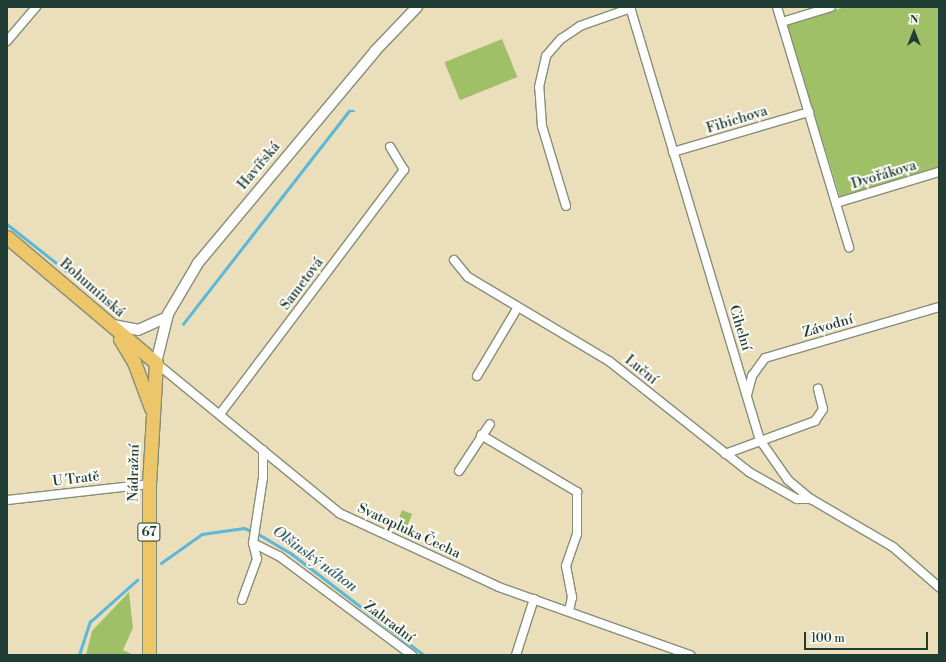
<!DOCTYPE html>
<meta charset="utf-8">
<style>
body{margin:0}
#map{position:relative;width:946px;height:662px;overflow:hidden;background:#ebdebb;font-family:"Libre Bodoni",serif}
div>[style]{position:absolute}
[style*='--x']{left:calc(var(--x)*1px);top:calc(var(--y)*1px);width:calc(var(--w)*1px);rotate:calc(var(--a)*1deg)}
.green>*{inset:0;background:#a0c068;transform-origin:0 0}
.stream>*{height:2.5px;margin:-1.25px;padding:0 1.25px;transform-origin:1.25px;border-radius:1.25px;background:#5bb8d9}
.roads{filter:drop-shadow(1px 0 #858e78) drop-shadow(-1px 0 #858e78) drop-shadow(0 1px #858e78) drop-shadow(0 -1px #858e78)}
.minor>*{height:8px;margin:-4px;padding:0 4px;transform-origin:4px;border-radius:4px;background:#fff}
.tertiary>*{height:10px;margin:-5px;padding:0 5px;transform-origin:5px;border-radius:5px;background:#fff}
.primary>*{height:13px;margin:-6.5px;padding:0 6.5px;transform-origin:6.5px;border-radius:6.5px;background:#ecc669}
span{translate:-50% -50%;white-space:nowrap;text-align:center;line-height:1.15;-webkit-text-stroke:4px #fdfcf7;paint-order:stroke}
.shield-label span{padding:1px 3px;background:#fdfcf7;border:1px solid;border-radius:3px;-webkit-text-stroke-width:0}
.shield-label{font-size:13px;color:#1f3d34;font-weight:700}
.street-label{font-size:14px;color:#1f3d34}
.water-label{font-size:15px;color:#316266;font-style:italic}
.frame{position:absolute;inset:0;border:8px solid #1f3d34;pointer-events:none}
.north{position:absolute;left:894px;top:12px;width:40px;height:40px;-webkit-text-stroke:3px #fdfcf7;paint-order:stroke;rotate:0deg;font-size:11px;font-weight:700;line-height:16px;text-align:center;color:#1f3d34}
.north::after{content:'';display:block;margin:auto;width:14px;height:18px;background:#1f3d34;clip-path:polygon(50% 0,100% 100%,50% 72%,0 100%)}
.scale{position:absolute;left:804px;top:632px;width:124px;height:18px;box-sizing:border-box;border:2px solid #1f3d34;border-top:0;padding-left:5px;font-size:12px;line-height:14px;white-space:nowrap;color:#1f3d34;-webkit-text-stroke:3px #fdfcf7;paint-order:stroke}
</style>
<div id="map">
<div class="green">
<i style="clip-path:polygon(845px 7px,939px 7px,939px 168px,840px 197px,787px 25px)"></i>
<i style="left:502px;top:39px;width:41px;height:62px;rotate:68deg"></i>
<i style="left:402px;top:510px;width:11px;height:20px;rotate:22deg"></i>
<i style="clip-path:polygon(129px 592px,133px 628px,123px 650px,134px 655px,86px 655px,92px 631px)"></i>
</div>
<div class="stream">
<i style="--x:7;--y:224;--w:137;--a:38.2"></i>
<i style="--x:183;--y:324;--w:270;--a:-52.1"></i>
<i style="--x:349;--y:111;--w:5;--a:0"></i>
<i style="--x:257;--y:533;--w:41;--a:31"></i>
<i style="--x:292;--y:554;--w:166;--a:37.4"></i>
<i style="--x:161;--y:563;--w:50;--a:-35.3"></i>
<i style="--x:202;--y:534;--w:42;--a:-8.1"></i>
<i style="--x:244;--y:528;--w:9;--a:21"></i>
<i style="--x:79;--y:655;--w:35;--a:-72"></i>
<i style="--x:90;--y:622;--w:63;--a:-41.8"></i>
</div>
<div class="roads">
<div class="minor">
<i style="--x:630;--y:7;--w:452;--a:73.3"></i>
<i style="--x:760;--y:440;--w:49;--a:55"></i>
<i style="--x:788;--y:480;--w:30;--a:40"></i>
<i style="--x:811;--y:499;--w:95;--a:30.3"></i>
<i style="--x:893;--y:547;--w:61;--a:41"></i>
<i style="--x:777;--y:7;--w:251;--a:73.3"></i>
<i style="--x:782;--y:22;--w:51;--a:-17"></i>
<i style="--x:7;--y:41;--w:45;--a:-49.5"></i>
<i style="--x:673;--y:152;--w:142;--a:-16.4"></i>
<i style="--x:836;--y:203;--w:108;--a:-16.8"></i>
<i style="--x:566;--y:206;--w:84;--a:-106.7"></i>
<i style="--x:542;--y:126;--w:39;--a:-94"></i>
<i style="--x:539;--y:87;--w:32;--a:-77"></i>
<i style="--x:546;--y:56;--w:23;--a:-49"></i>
<i style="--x:561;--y:39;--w:23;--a:-34"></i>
<i style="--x:580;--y:26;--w:54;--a:-19.4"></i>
<i style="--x:454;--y:260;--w:22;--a:51"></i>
<i style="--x:468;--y:277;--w:164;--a:30.8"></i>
<i style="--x:609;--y:361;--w:179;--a:38.4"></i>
<i style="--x:749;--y:472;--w:55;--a:29.4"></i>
<i style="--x:797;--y:499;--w:14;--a:0"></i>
<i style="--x:156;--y:363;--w:237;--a:39.3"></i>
<i style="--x:339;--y:513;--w:176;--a:24.8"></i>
<i style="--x:499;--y:587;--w:203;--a:19.6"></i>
<i style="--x:477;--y:376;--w:80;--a:-59.3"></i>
<i style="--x:747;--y:395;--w:20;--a:-75"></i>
<i style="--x:752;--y:376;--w:22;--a:-54"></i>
<i style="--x:765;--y:358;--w:181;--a:-16.3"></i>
<i style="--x:220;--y:414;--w:306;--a:-53"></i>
<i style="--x:404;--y:170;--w:27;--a:-121"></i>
<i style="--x:481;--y:435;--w:112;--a:30.7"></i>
<i style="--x:577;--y:492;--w:42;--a:90"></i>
<i style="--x:577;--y:534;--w:34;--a:109"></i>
<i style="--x:566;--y:566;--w:32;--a:79"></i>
<i style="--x:572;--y:597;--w:14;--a:102"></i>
<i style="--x:725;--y:454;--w:96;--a:-20.1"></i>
<i style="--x:815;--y:421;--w:14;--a:-56"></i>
<i style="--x:823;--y:409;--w:21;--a:-104"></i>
<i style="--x:459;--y:471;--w:56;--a:-56.6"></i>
<i style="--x:7;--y:500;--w:143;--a:-6.4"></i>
<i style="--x:253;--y:543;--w:29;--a:27"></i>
<i style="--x:279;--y:556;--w:166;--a:36.7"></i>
<i style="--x:242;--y:600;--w:44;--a:-69.9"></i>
<i style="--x:257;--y:559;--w:16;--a:-104"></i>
<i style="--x:253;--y:543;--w:66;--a:-81.3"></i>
<i style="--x:263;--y:478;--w:28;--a:-90"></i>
<i style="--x:516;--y:655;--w:59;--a:-72.2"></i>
</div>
<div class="tertiary">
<i style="--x:113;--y:325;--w:25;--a:11"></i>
<i style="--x:138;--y:330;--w:32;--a:-24"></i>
<i style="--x:156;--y:363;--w:50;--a:-76.2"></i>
<i style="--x:168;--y:314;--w:59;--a:-59.5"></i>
<i style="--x:198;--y:263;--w:276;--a:-50.1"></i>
<i style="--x:375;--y:51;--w:61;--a:-46.3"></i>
</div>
<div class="primary">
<i style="--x:7;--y:237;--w:195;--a:40.2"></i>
<i style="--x:156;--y:363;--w:121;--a:93.3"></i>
<i style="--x:149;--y:484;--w:171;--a:90"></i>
<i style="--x:120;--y:339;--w:27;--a:59"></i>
<i style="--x:134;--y:362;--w:49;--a:69.7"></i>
</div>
</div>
<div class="shield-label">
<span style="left:149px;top:532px">67</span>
</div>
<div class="street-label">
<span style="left:737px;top:120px;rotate:-17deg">Fibichova</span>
<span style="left:259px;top:166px;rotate:-50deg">Havířská</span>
<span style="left:884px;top:175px;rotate:-17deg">Dvořákova</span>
<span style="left:302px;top:284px;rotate:-53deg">Sametová</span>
<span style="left:92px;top:288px;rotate:41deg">Bohumínská</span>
<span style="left:828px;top:326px;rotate:-16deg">Závodní</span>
<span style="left:740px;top:328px;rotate:73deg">Cihelní</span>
<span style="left:641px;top:370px;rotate:39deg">Luční</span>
<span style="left:134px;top:473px;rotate:-89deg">Nádražní</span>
<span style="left:76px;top:479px;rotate:-7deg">U Tratě</span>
<span style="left:409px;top:531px;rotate:25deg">Svatopluka Čecha</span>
<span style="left:389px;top:622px;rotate:37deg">Zahradní</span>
</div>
<div class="water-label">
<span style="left:315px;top:559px;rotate:36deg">Olšinský náhon</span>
</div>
<div class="frame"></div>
<div class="north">N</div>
<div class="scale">100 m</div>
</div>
